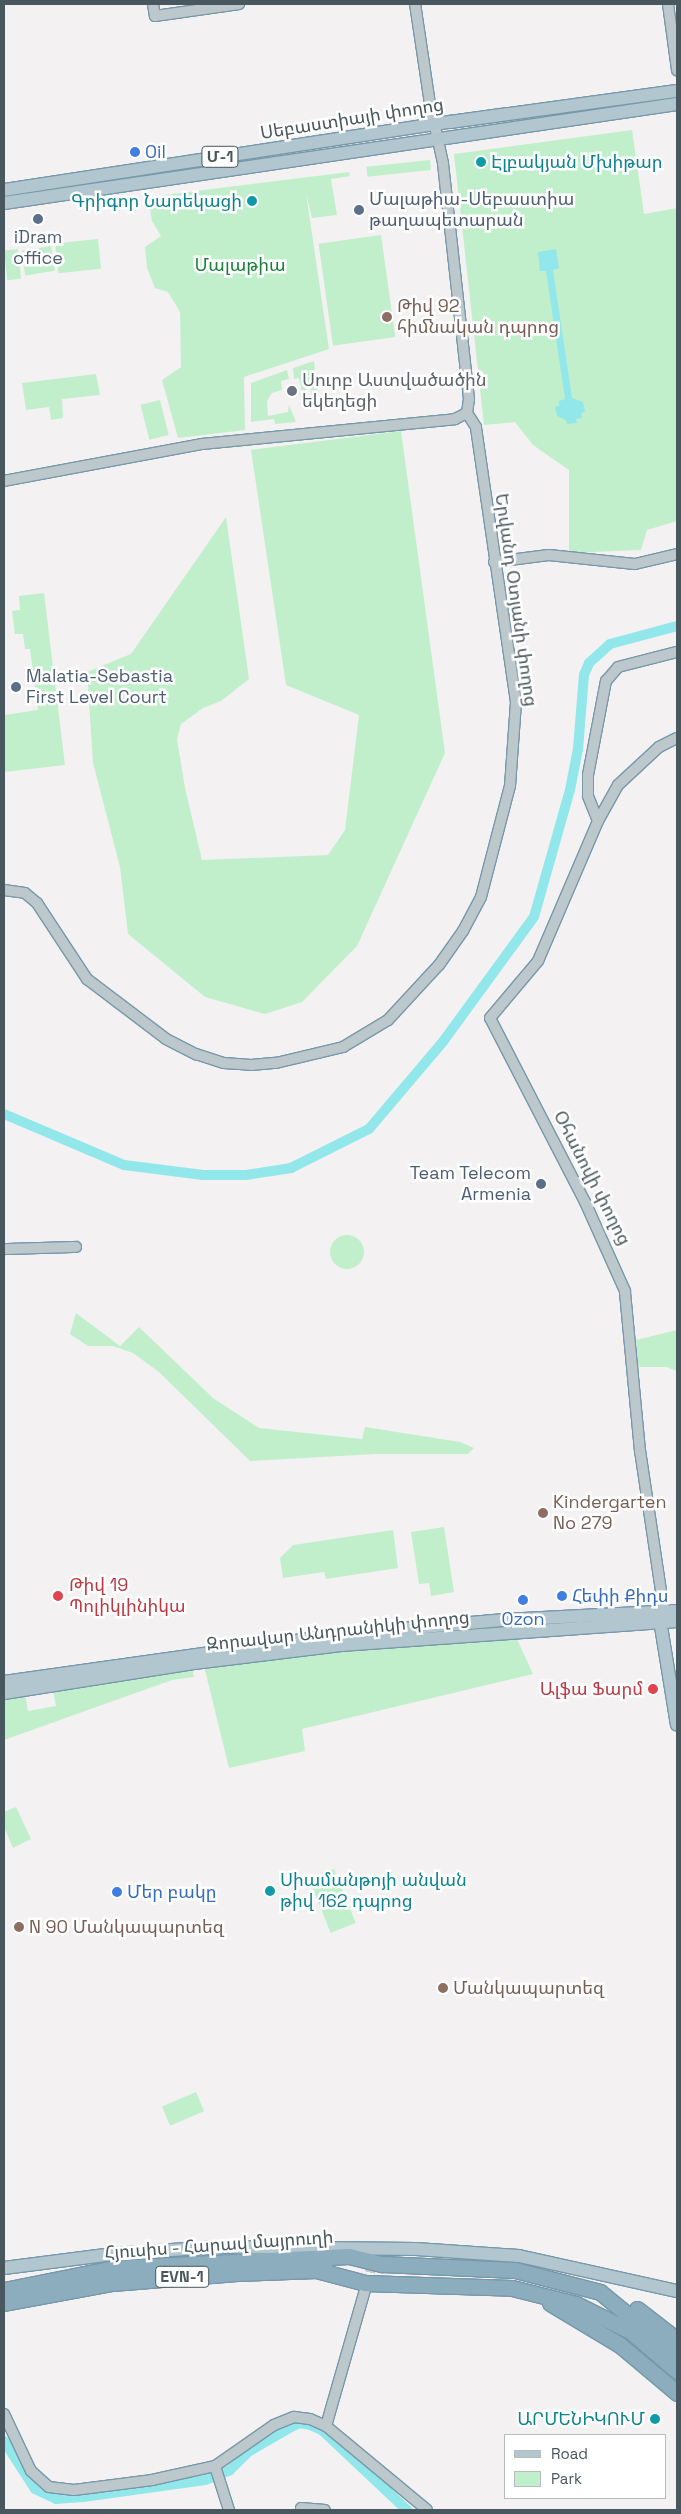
<!DOCTYPE html>
<meta charset="utf-8">
<style>
body{margin:0}
#map{position:relative;width:681px;height:2514px;overflow:hidden;background:#f3f1f2;font-family:"Space Grotesk","Noto Sans Armenian",sans-serif}
div>[style]{position:absolute}
[style*='--x']{left:calc(var(--x)*1px);top:calc(var(--y)*1px);width:calc(var(--w)*1px);rotate:calc(var(--a)*1deg)}
.green>*{inset:0;background:#c2efcb;transform-origin:0 0}
.round{border-radius:50%}
.water>*{inset:0;background:#91e7ea}
.canal>*{height:10px;margin:-5px;padding:0 5px;transform-origin:5px;border-radius:5px;background:#91e7ea}
.minor-tunnel>*{height:10px;margin-top:-5px;transform-origin:0;background:repeating-linear-gradient(90deg,#c8cbcd 0 10px,transparent 0 15px)}
.roads{filter:drop-shadow(1px 0 #7698aa) drop-shadow(-1px 0 #7698aa) drop-shadow(0 1px #7698aa) drop-shadow(0 -1px #7698aa)}
.minor>*{height:10px;margin:-5px;padding:0 5px;transform-origin:5px;border-radius:5px;background:#bdc8cd}
.major>*{height:12px;margin:-6px;padding:0 6px;transform-origin:6px;border-radius:6px;background:#b2c6cf}
.highway>*{height:15px;margin:-7.5px;padding:0 7.5px;transform-origin:7.5px;border-radius:7.5px;background:#8badbe}
.dots>*{width:14px;height:14px;translate:-50% -50%;box-sizing:border-box;border:2px solid #fff;border-radius:50%}
span{translate:-50% -50%;white-space:nowrap;text-align:center;line-height:1.15;-webkit-text-stroke:5px #fff;paint-order:stroke}
.shield-label span{padding:1px 4px;background:#fff;border:1px solid;border-radius:4px;-webkit-text-stroke-width:0}
.shield-label{font-size:16px;color:#49585e;font-weight:700}
.street-label{font-size:18px;color:#49585e}
.shop-label{font-size:18px;color:#366cbe}
.left{translate:0 -50%;text-align:left}
.culture-label{font-size:18px;color:#0d838f}
.right{translate:-100% -50%;text-align:right}
.service-label{font-size:18px;color:#4e5e75}
.park-label{font-size:18px;color:#1a7f3b}
.education-label{font-size:18px;color:#785e54}
.worship-label{font-size:18px;color:#5b616d}
.health-label{font-size:18px;color:#be3a42}
.frame{position:absolute;inset:0;border:5px solid #49585e;pointer-events:none}
.legend{position:absolute;left:504px;top:2434px;width:162px;height:65px;box-sizing:border-box;background:#fff;border:1px solid #b6bcbf;margin:0;padding:6px 9px;list-style:none;font-size:15px;color:#49585e}
.legend li{display:flex;align-items:center;gap:10px;height:25px}
.legend b{width:25px;border:1px solid #b6bcbf}
</style>
<div id="map">
<div class="green">
<i style="clip-path:polygon(632px 130px,644px 214px,677px 208px,677px 521px,647px 530px,641px 550px,569px 553px,569px 470px,533px 445px,515px 422px,484px 425px,454px 154px)"></i>
<i style="left:430px;top:160px;width:10px;height:64px;rotate:84deg"></i>
<i style="clip-path:polygon(349px 172px,350px 176px,331px 179px,337px 215px,312px 218px,306px 193px,329px 349px,244px 377px,245px 430px,178px 438px,162px 380px,181px 367px,180px 312px,168px 292px,155px 288px,147px 268px,145px 247px,161px 236px,152px 221px,148px 197px)"></i>
<i style="left:381px;top:235px;width:103px;height:63px;rotate:82deg"></i>
<i style="left:98px;top:239px;width:30px;height:43px;rotate:84deg"></i>
<i style="left:51px;top:246px;width:25px;height:30px;rotate:81deg"></i>
<i style="left:18px;top:249px;width:30px;height:14px;rotate:84deg"></i>
<i style="clip-path:polygon(314px 361px,318px 393px,311px 395px,311px 382px,304px 384px,308px 396px,303px 397px,299px 378px,294px 379px,293px 368px)"></i>
<i style="clip-path:polygon(287px 370px,289px 379px,281px 381px,282px 390px,272px 393px,267px 401px,268px 416px,288px 412px,289px 405px,296px 422px,275px 424px,274px 419px,251px 422px,251px 383px)"></i>
<i style="clip-path:polygon(96px 374px,100px 395px,62px 399px,63px 418px,51px 420px,49px 407px,26px 410px,22px 383px)"></i>
<i style="left:160px;top:400px;width:36px;height:20px;rotate:76deg"></i>
<i style="clip-path:polygon(401px 431px,445px 753px,357px 946px,302px 1002px,265px 1014px,205px 997px,128px 934px,120px 867px,93px 763px,87px 672px,131px 654px,226px 517px,249px 679px,221px 701px,203px 708px,181px 724px,177px 739px,185px 788px,202px 860px,328px 855px,345px 830px,359px 715px,286px 685px,251px 450px)"></i>
<i style="clip-path:polygon(44px 593px,65px 765px,4px 772px,4px 715px,38px 710px,30px 649px,25px 649px,23px 634px,15px 634px,12px 611px,20px 610px,19px 596px)"></i>
<i class="round" style="left:330px;top:1235px;width:34px;height:34px"></i>
<i style="clip-path:polygon(76px 1313px,120px 1346px,139px 1327px,213px 1398px,259px 1428px,362px 1439px,365px 1427px,460px 1442px,474px 1448px,468px 1454px,376px 1454px,250px 1461px,159px 1372px,133px 1353px,113px 1346px,88px 1346px,70px 1334px)"></i>
<i style="clip-path:polygon(677px 1330px,677px 1371px,666px 1367px,638px 1367px,636px 1340px)"></i>
<i style="clip-path:polygon(444px 1527px,454px 1592px,431px 1596px,429px 1583px,419px 1584px,411px 1532px)"></i>
<i style="clip-path:polygon(393px 1530px,398px 1568px,326px 1579px,324px 1572px,283px 1578px,280px 1558px,293px 1545px)"></i>
<i style="clip-path:polygon(516px 1637px,533px 1674px,302px 1729px,305px 1751px,229px 1768px,203px 1662px)"></i>
<i style="clip-path:polygon(191px 1662px,194px 1677px,172px 1680px,4px 1740px,4px 1692px,24px 1688px,28px 1711px,56px 1706px,52px 1684px)"></i>
<i style="clip-path:polygon(16px 1807px,31px 1839px,13px 1848px,4px 1827px,4px 1812px)"></i>
<i style="left:334px;top:1869px;width:58px;height:27px;rotate:68deg"></i>
<i style="left:196px;top:2092px;width:21px;height:37px;rotate:67deg"></i>
</div>
<div class="water">
<i style="clip-path:polygon(556px 249px,559px 268px,553px 270px,572px 398px,583px 402px,585px 412px,581px 413px,582px 418px,576px 419px,577px 423px,567px 424px,566px 420px,557px 416px,555px 407px,559px 406px,559px 401px,565px 399px,546px 271px,540px 271px,538px 252px)"></i>
</div>
<div class="canal">
<i style="--x:4;--y:1114;--w:130;--a:23"></i>
<i style="--x:124;--y:1165;--w:80;--a:7.2"></i>
<i style="--x:203;--y:1175;--w:43;--a:0"></i>
<i style="--x:246;--y:1175;--w:46;--a:-8.8"></i>
<i style="--x:291;--y:1168;--w:87;--a:-26.6"></i>
<i style="--x:369;--y:1129;--w:113;--a:-49.7"></i>
<i style="--x:442;--y:1043;--w:156;--a:-53.9"></i>
<i style="--x:534;--y:917;--w:132;--a:-74.2"></i>
<i style="--x:570;--y:790;--w:42;--a:-79"></i>
<i style="--x:578;--y:749;--w:74;--a:-85.4"></i>
<i style="--x:584;--y:675;--w:13;--a:-67"></i>
<i style="--x:589;--y:663;--w:28;--a:-42"></i>
<i style="--x:610;--y:644;--w:69;--a:-15"></i>
<i style="--x:4;--y:2441;--w:57;--a:57.1"></i>
<i style="--x:35;--y:2489;--w:23;--a:25"></i>
<i style="--x:56;--y:2499;--w:27;--a:-4"></i>
<i style="--x:83;--y:2497;--w:123;--a:-7.9"></i>
<i style="--x:205;--y:2480;--w:26;--a:-21"></i>
<i style="--x:229;--y:2471;--w:27;--a:-45"></i>
<i style="--x:248;--y:2452;--w:50;--a:-30.2"></i>
<i style="--x:291;--y:2427;--w:10;--a:-24"></i>
<i style="--x:300;--y:2423;--w:10;--a:11"></i>
<i style="--x:310;--y:2425;--w:13;--a:23"></i>
<i style="--x:322;--y:2430;--w:117;--a:43.3"></i>
</div>
<div class="minor-tunnel">
<i style="--x:366;--y:2287;--w:31;--a:-75"></i>
</div>
<div class="roads">
<div class="minor">
<i style="--x:153;--y:4;--w:12;--a:81"></i>
<i style="--x:155;--y:16;--w:85;--a:-8.1"></i>
<i style="--x:668;--y:4;--w:67;--a:82.2"></i>
<i style="--x:4;--y:481;--w:201;--a:-10.6"></i>
<i style="--x:202;--y:444;--w:254;--a:-5.6"></i>
<i style="--x:455;--y:419;--w:13;--a:-27"></i>
<i style="--x:494;--y:562;--w:55;--a:-7.3"></i>
<i style="--x:549;--y:555;--w:86;--a:6"></i>
<i style="--x:635;--y:564;--w:43;--a:-13.4"></i>
<i style="--x:598;--y:821;--w:27;--a:-112"></i>
<i style="--x:588;--y:796;--w:21;--a:-90"></i>
<i style="--x:588;--y:775;--w:96;--a:-79.2"></i>
<i style="--x:606;--y:681;--w:18;--a:-49"></i>
<i style="--x:618;--y:667;--w:61;--a:-14.3"></i>
<i style="--x:4;--y:890;--w:21;--a:8"></i>
<i style="--x:25;--y:893;--w:16;--a:40"></i>
<i style="--x:37;--y:903;--w:91;--a:56.7"></i>
<i style="--x:87;--y:979;--w:99;--a:37.2"></i>
<i style="--x:166;--y:1039;--w:34;--a:27"></i>
<i style="--x:196;--y:1054;--w:29;--a:18"></i>
<i style="--x:224;--y:1063;--w:27;--a:4"></i>
<i style="--x:251;--y:1065;--w:25;--a:-5"></i>
<i style="--x:276;--y:1063;--w:69;--a:-13.4"></i>
<i style="--x:343;--y:1047;--w:52;--a:-31"></i>
<i style="--x:388;--y:1020;--w:75;--a:-47.2"></i>
<i style="--x:439;--y:965;--w:42;--a:-54.8"></i>
<i style="--x:463;--y:931;--w:38;--a:-62"></i>
<i style="--x:481;--y:897;--w:115;--a:-75.4"></i>
<i style="--x:510;--y:786;--w:84;--a:-85.9"></i>
<i style="--x:516;--y:702;--w:278;--a:-98.3"></i>
<i style="--x:476;--y:427;--w:17;--a:-123"></i>
<i style="--x:467;--y:413;--w:14;--a:-82"></i>
<i style="--x:469;--y:399;--w:237;--a:-96.3"></i>
<i style="--x:443;--y:163;--w:60;--a:-102.4"></i>
<i style="--x:430;--y:104;--w:101;--a:-98.5"></i>
<i style="--x:4;--y:1249;--w:72;--a:-1.6"></i>
<i style="--x:664;--y:1611;--w:162;--a:-98.5"></i>
<i style="--x:640;--y:1451;--w:161;--a:-95.4"></i>
<i style="--x:625;--y:1291;--w:98;--a:-114.2"></i>
<i style="--x:585;--y:1202;--w:207;--a:-117.3"></i>
<i style="--x:490;--y:1018;--w:75;--a:-49.9"></i>
<i style="--x:538;--y:961;--w:152;--a:-66.8"></i>
<i style="--x:598;--y:821;--w:41;--a:-60.9"></i>
<i style="--x:618;--y:785;--w:56;--a:-42.8"></i>
<i style="--x:659;--y:747;--w:20;--a:-27"></i>
<i style="--x:4;--y:2414;--w:63;--a:64.7"></i>
<i style="--x:31;--y:2471;--w:24;--a:42"></i>
<i style="--x:49;--y:2487;--w:25;--a:7"></i>
<i style="--x:74;--y:2490;--w:79;--a:-7.3"></i>
<i style="--x:152;--y:2480;--w:65;--a:-12.5"></i>
<i style="--x:326;--y:2426;--w:141;--a:-74"></i>
<i style="--x:301;--y:2508;--w:24;--a:5"></i>
<i style="--x:229;--y:2510;--w:46;--a:-107.7"></i>
<i style="--x:215;--y:2466;--w:72;--a:-34.8"></i>
<i style="--x:274;--y:2425;--w:22;--a:-22"></i>
<i style="--x:294;--y:2417;--w:16;--a:7"></i>
<i style="--x:310;--y:2419;--w:17;--a:24"></i>
<i style="--x:326;--y:2426;--w:131;--a:39.7"></i>
</div>
<div class="major">
<i style="--x:4;--y:190;--w:451;--a:-8.7"></i>
<i style="--x:450;--y:122;--w:229;--a:-7.8"></i>
<i style="--x:4;--y:203;--w:680;--a:-8.37"></i>
<i style="--x:659;--y:1614;--w:112;--a:80.8"></i>
<i style="--x:4;--y:1682;--w:345;--a:-8"></i>
<i style="--x:346;--y:1634;--w:159;--a:-5.1"></i>
<i style="--x:504;--y:1620;--w:173;--a:-3"></i>
<i style="--x:4;--y:1693;--w:192;--a:-9"></i>
<i style="--x:194;--y:1663;--w:148;--a:-7"></i>
<i style="--x:341;--y:1645;--w:337;--a:-4.1"></i>
<i style="--x:4;--y:2268;--w:110;--a:-7.3"></i>
<i style="--x:113;--y:2254;--w:103;--a:-3.9"></i>
<i style="--x:216;--y:2247;--w:200;--a:0.6"></i>
<i style="--x:416;--y:2249;--w:103;--a:3.9"></i>
<i style="--x:519;--y:2256;--w:162;--a:12.5"></i>
</div>
<div class="highway">
<i style="--x:316;--y:2270;--w:51;--a:14.9"></i>
<i style="--x:365;--y:2283;--w:147;--a:1.9"></i>
<i style="--x:512;--y:2288;--w:66;--a:14"></i>
<i style="--x:576;--y:2304;--w:60;--a:26.6"></i>
<i style="--x:630;--y:2331;--w:62;--a:40.4"></i>
<i style="--x:4;--y:2290;--w:112;--a:-11.3"></i>
<i style="--x:114;--y:2268;--w:235;--a:-2.9"></i>
<i style="--x:349;--y:2256;--w:34;--a:14"></i>
<i style="--x:382;--y:2264;--w:133;--a:2.6"></i>
<i style="--x:515;--y:2270;--w:88;--a:14.5"></i>
<i style="--x:600;--y:2292;--w:99;--a:39.3"></i>
<i style="--x:4;--y:2303;--w:110;--a:-10.5"></i>
<i style="--x:112;--y:2283;--w:125;--a:-4.6"></i>
<i style="--x:237;--y:2273;--w:79;--a:-2.2"></i>
<i style="--x:316;--y:2270;--w:9;--a:-21"></i>
<i style="--x:550;--y:2303;--w:82;--a:31"></i>
<i style="--x:620;--y:2345;--w:75;--a:40.1"></i>
<i style="--x:637;--y:2309;--w:51;--a:37.8"></i>
</div>
</div>
<div class="dots">
<i style="left:135px;top:152px;background:#3f7fe0"></i>
<i style="left:481px;top:162px;background:#0f9aa8"></i>
<i style="left:252px;top:201px;background:#0f9aa8"></i>
<i style="left:359px;top:210px;background:#5c6f8a"></i>
<i style="left:38px;top:219px;background:#5c6f8a"></i>
<i style="left:387px;top:317px;background:#8d6e63"></i>
<i style="left:292px;top:391px;background:#6b7280"></i>
<i style="left:16px;top:687px;background:#5c6f8a"></i>
<i style="left:541px;top:1184px;background:#5c6f8a"></i>
<i style="left:543px;top:1513px;background:#8d6e63"></i>
<i style="left:58px;top:1596px;background:#e0444e"></i>
<i style="left:562px;top:1596px;background:#3f7fe0"></i>
<i style="left:523px;top:1600px;background:#3f7fe0"></i>
<i style="left:653px;top:1689px;background:#e0444e"></i>
<i style="left:270px;top:1891px;background:#0f9aa8"></i>
<i style="left:117px;top:1892px;background:#3f7fe0"></i>
<i style="left:19px;top:1927px;background:#8d6e63"></i>
<i style="left:443px;top:1988px;background:#8d6e63"></i>
<i style="left:655px;top:2419px;background:#0f9aa8"></i>
</div>
<div class="shield-label">
<span style="left:220px;top:157px">Մ-1</span>
<span style="left:182px;top:2277px">EVN-1</span>
</div>
<div class="street-label">
<span style="left:352px;top:119px;rotate:-9deg">Սեբաստիայի փողոց</span>
<span style="left:516px;top:600px;rotate:82deg">Երվանդ Օտյանի փողոց</span>
<span style="left:592px;top:1178px;rotate:63deg">Օհանովի փողոց</span>
<span style="left:338px;top:1631px;rotate:-6deg">Զորավար Անդրանիկի փողոց</span>
<span style="left:219px;top:2245px;rotate:-4deg">Հյուսիս - Հարավ մայրուղի</span>
</div>
<div class="shop-label">
<span class="left" style="left:145px;top:152px">Oil</span>
<span class="left" style="left:572px;top:1596px">Հեփի Քիդս</span>
<span style="left:523px;top:1619px">Ozon</span>
<span class="left" style="left:127px;top:1892px">Մեր բակը</span>
</div>
<div class="culture-label">
<span class="left" style="left:491px;top:162px">Էլբակյան Մխիթար</span>
<span class="right" style="left:242px;top:201px">Գրիգոր Նարեկացի</span>
<span class="left" style="left:280px;top:1891px">Սիամանթոյի անվան<br>թիվ 162 դպրոց</span>
<span class="right" style="left:645px;top:2419px">ԱՐՄԵՆԻԿՈՒՄ</span>
</div>
<div class="service-label">
<span class="left" style="left:369px;top:210px">Մալաթիա-Սեբաստիա<br>թաղապետարան</span>
<span style="left:38px;top:248px">iDram<br>office</span>
<span class="left" style="left:26px;top:687px">Malatia-Sebastia<br>First Level Court</span>
<span class="right" style="left:531px;top:1184px">Team Telecom<br>Armenia</span>
</div>
<div class="park-label">
<span style="left:240px;top:265px">Մալաթիա</span>
</div>
<div class="education-label">
<span class="left" style="left:397px;top:317px">Թիվ 92<br>հիմնական դպրոց</span>
<span class="left" style="left:553px;top:1513px">Kindergarten<br>No 279</span>
<span class="left" style="left:29px;top:1927px">N 90 Մանկապարտեզ</span>
<span class="left" style="left:453px;top:1988px">Մանկապարտեզ</span>
</div>
<div class="worship-label">
<span class="left" style="left:302px;top:391px">Սուրբ Աստվածածին<br>եկեղեցի</span>
</div>
<div class="health-label">
<span class="left" style="left:69px;top:1596px">Թիվ 19<br>Պոլիկլինիկա</span>
<span class="right" style="left:643px;top:1689px">Ալֆա Ֆարմ</span>
</div>
<div class="frame"></div>
<ul class="legend">
<li><b style="height:6px;background:#b2c6cf"></b>Road</li>
<li><b style="height:14px;background:#c2efcb"></b>Park</li>
</ul>
</div>
